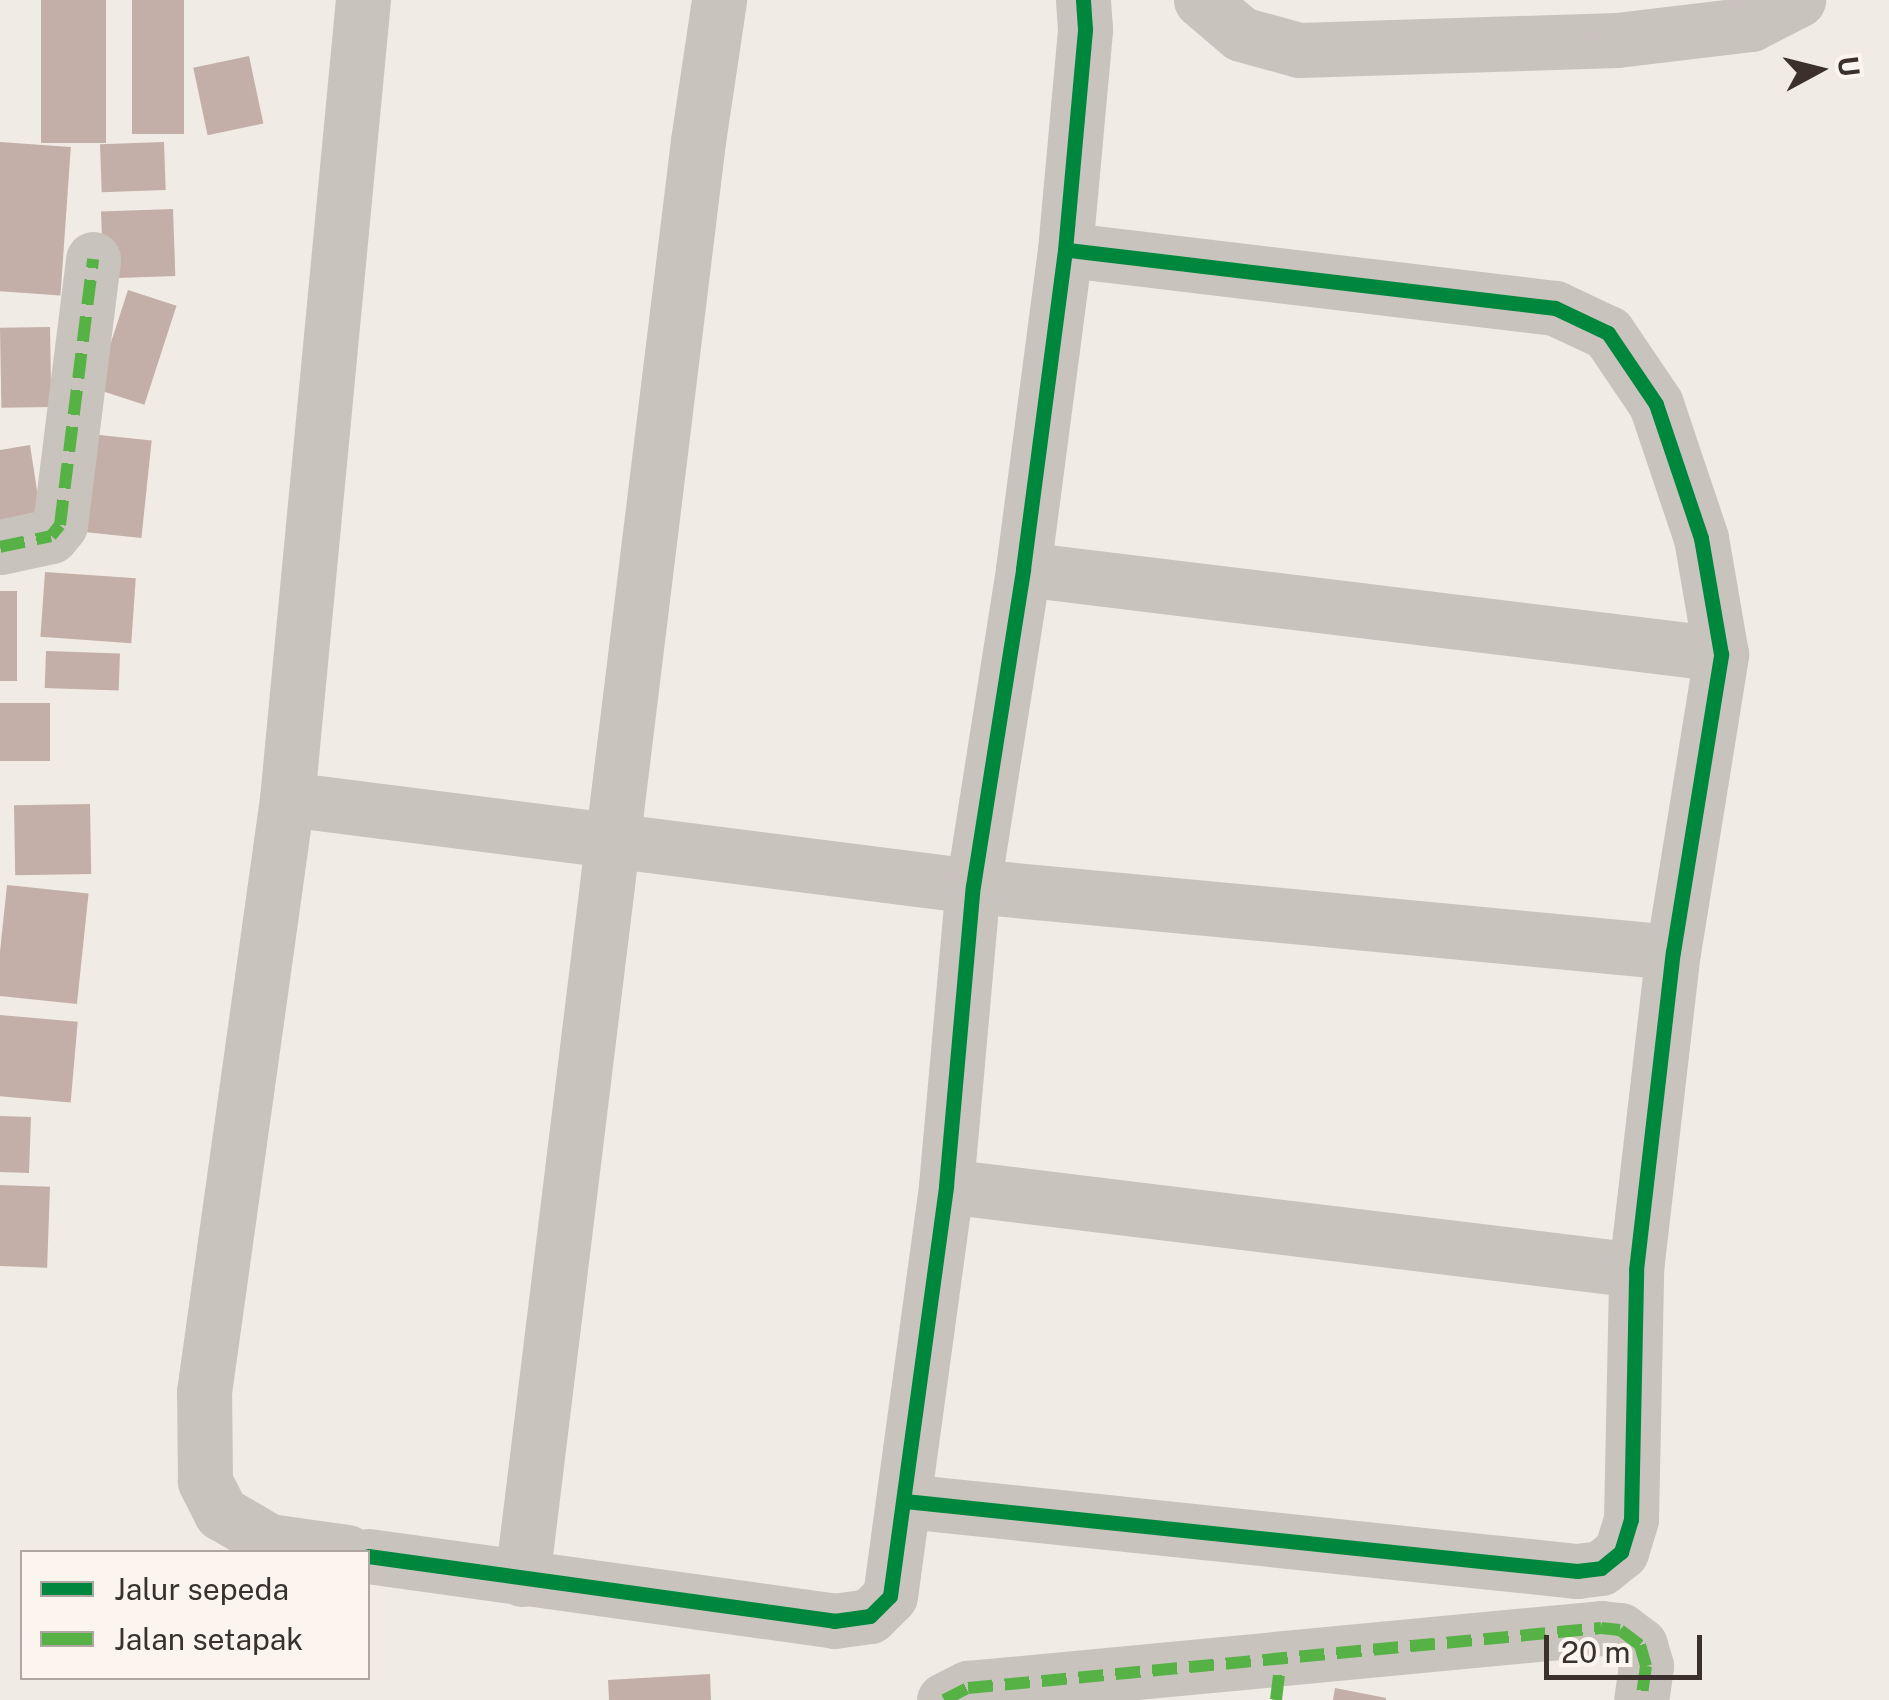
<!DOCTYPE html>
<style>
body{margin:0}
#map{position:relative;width:1889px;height:1700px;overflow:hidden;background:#f0ebe5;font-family:"Public Sans",sans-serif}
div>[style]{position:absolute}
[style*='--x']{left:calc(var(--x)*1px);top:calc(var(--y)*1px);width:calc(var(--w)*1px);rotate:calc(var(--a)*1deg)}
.building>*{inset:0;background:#c3afa7;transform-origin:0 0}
.minor>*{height:55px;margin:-27.5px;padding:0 27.5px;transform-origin:27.5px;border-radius:27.5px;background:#c9c3be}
.quiet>*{height:12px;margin-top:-6px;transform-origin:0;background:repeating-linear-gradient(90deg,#57b246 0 25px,transparent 0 37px)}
.cycleway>*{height:15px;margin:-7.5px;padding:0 7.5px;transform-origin:7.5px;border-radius:7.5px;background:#00873e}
span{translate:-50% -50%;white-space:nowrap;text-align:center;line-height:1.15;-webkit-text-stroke:10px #fbf5ee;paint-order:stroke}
.legend{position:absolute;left:20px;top:1550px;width:350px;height:130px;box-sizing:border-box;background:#fbf5ee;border:2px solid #aea6a0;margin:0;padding:12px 18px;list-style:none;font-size:30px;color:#3b302b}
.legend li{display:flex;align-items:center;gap:20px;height:50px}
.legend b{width:50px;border:2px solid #aea6a0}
.north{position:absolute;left:1769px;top:20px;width:100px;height:100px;-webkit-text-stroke:8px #fbf5ee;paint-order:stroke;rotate:83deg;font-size:28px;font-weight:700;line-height:40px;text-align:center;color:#3b302b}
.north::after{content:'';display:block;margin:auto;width:35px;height:45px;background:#3b302b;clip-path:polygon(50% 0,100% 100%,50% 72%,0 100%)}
.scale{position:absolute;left:1544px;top:1635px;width:158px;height:45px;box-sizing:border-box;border:5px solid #3b302b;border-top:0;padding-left:12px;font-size:30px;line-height:35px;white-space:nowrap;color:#3b302b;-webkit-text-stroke:8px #fbf5ee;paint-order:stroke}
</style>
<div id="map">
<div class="building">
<i style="left:41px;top:0;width:65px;height:143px"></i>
<i style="left:132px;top:0;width:52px;height:134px"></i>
<i style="left:249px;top:56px;width:69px;height:57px;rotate:78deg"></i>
<i style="left:0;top:142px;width:71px;height:149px;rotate:4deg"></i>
<i style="left:164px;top:142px;width:48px;height:64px;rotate:88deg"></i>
<i style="left:173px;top:209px;width:67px;height:72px;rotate:88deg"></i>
<i style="left:128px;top:290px;width:51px;height:104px;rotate:18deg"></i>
<i style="left:50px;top:327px;width:80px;height:50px;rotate:89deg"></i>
<i style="left:90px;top:434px;width:62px;height:98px;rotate:6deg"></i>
<i style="clip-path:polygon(30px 445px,44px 536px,0 543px,0 450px)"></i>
<i style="left:45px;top:572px;width:91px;height:65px;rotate:4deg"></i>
<i style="left:0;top:591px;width:17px;height:90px"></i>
<i style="left:46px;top:651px;width:74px;height:37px;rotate:2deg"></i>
<i style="left:0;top:703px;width:50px;height:58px"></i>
<i style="left:90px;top:804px;width:70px;height:76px;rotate:89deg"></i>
<i style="left:7px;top:885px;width:82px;height:111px;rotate:6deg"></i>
<i style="left:0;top:1015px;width:78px;height:81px;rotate:5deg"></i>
<i style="left:0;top:1116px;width:31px;height:56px;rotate:2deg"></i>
<i style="left:0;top:1185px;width:50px;height:81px;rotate:2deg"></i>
<i style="clip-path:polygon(710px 1674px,711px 1700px,609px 1700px,608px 1680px)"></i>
<i style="clip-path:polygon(1335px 1688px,1386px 1698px,1386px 1700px,1333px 1700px)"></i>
</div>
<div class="minor">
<i style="--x:1201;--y:0;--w:52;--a:40.4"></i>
<i style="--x:1241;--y:34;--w:60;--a:15.4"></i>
<i style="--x:1299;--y:50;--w:318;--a:-1.8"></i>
<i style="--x:1617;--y:40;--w:135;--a:-6.8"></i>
<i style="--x:1751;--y:24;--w:53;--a:-27.1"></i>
<i style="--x:0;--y:547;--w:52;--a:-12.2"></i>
<i style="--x:51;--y:536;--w:14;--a:-51"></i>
<i style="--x:60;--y:525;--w:268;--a:-82.9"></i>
<i style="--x:1023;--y:569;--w:703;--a:6.94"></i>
<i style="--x:287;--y:799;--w:691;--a:7.23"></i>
<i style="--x:973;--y:886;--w:703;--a:5.39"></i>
<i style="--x:946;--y:1186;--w:695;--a:6.94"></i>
<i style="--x:905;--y:1501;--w:676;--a:5.95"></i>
<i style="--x:1577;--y:1571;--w:24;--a:-7"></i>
<i style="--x:1601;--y:1568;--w:26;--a:-39"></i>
<i style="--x:1621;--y:1552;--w:34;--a:-73"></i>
<i style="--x:1631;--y:1519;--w:249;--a:-88.8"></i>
<i style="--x:1636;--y:1270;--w:320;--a:-83.4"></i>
<i style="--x:1673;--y:952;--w:302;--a:-80.8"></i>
<i style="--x:1721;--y:654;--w:118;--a:-99.8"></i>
<i style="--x:1701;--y:538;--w:141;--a:-108.6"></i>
<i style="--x:1656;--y:404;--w:86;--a:-124.1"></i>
<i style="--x:1608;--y:333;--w:59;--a:-154.7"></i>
<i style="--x:1555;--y:308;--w:493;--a:-173.2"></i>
<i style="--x:347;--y:1552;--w:79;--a:-172"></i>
<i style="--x:269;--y:1541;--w:56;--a:-149.7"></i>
<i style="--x:221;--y:1513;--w:36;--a:-117"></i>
<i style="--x:205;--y:1481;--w:89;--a:-90.6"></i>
<i style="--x:204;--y:1392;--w:599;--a:-82.03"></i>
<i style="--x:287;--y:799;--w:803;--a:-84.57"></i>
<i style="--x:368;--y:1556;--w:471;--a:7.9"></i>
<i style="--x:834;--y:1621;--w:36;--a:-8"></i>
<i style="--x:870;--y:1616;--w:28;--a:-45"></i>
<i style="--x:890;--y:1596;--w:414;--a:-82.2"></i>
<i style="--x:946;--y:1186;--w:301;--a:-84.9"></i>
<i style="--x:973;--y:886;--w:321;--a:-81"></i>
<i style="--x:1023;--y:569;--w:322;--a:-82.5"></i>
<i style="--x:1065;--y:250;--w:222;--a:-84.8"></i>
<i style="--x:1085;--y:29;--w:29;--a:-94"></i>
<i style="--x:522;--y:1579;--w:1449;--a:-83.02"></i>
<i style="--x:698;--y:141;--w:143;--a:-81.5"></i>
<i style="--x:944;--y:1700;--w:27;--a:-27"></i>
<i style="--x:968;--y:1688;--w:636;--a:-5.41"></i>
<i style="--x:1601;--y:1628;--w:19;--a:6"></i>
<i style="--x:1620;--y:1630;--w:25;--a:37"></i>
<i style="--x:1640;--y:1645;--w:22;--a:74"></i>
<i style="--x:1646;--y:1666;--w:34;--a:98"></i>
</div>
<div class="quiet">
<i style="--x:0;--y:547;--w:52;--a:-12.2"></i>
<i style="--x:51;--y:536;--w:14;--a:-51"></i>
<i style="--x:60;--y:525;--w:268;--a:-82.9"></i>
<i style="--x:944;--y:1700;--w:27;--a:-27"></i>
<i style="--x:968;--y:1688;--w:636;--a:-5.41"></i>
<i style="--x:1601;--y:1628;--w:19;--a:6"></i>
<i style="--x:1620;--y:1630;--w:25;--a:37"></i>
<i style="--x:1640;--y:1645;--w:22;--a:74"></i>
<i style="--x:1646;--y:1666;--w:34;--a:98"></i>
<i style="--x:1276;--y:1700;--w:42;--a:-83.2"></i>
</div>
<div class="cycleway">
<i style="--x:905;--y:1501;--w:676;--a:5.95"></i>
<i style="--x:1577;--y:1571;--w:24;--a:-7"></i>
<i style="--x:1601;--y:1568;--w:26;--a:-39"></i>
<i style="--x:1621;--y:1552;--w:34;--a:-73"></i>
<i style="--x:1631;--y:1519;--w:249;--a:-88.8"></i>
<i style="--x:1636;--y:1270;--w:320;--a:-83.4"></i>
<i style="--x:1673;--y:952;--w:302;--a:-80.8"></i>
<i style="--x:1721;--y:654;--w:118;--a:-99.8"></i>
<i style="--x:1701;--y:538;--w:141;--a:-108.6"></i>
<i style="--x:1656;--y:404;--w:86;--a:-124.1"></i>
<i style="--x:1608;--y:333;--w:59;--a:-154.7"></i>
<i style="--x:1555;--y:308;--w:493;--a:-173.2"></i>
<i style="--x:368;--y:1556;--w:471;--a:7.9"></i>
<i style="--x:834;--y:1621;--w:36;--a:-8"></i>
<i style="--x:870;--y:1616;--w:28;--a:-45"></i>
<i style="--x:890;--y:1596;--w:414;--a:-82.2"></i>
<i style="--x:946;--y:1186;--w:301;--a:-84.9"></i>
<i style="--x:973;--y:886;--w:321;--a:-81"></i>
<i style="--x:1023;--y:569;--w:322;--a:-82.5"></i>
<i style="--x:1065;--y:250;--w:222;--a:-84.8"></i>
<i style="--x:1085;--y:29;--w:29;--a:-94"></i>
</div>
<ul class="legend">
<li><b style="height:12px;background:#00873e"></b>Jalur sepeda</li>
<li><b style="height:12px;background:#57b246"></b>Jalan setapak</li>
</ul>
<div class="north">U</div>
<div class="scale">20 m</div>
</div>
